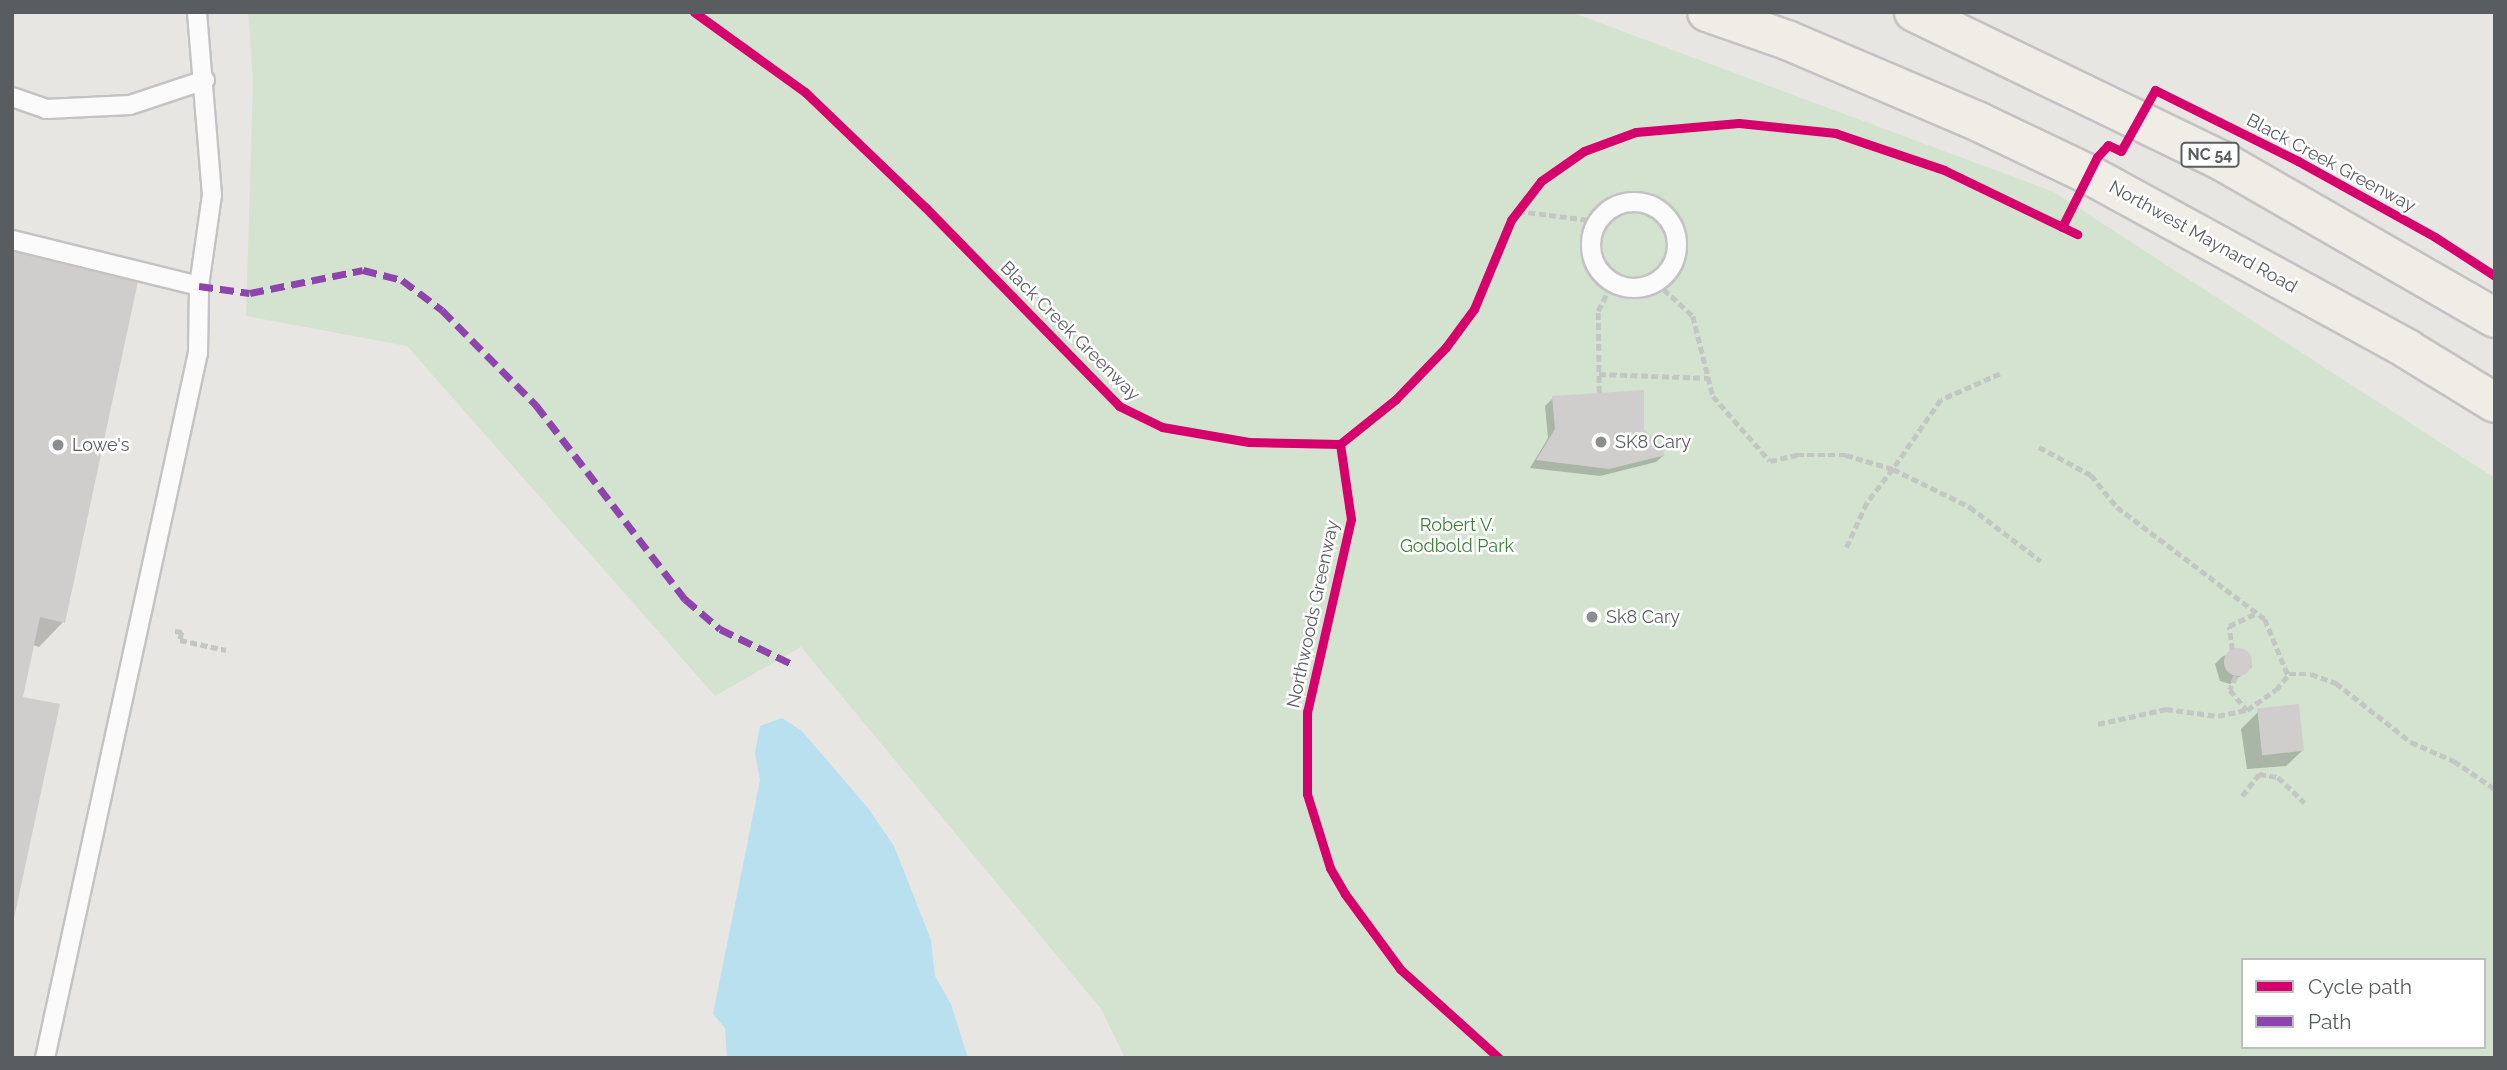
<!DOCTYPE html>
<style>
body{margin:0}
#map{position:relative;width:2507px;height:1070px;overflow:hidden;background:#e8e6e2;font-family:Raleway,sans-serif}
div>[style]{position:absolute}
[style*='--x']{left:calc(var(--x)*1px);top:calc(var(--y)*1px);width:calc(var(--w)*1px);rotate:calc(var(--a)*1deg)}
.green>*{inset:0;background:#d4e3cf}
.water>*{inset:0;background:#b9e0ef}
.shadow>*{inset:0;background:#0003}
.building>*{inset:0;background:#d0cecc;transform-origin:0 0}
.round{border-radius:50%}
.path>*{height:4.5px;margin-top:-2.25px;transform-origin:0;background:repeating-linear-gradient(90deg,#c2c7c4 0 7px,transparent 0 10.5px)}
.roads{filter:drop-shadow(2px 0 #c4c3c3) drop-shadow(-2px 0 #c4c3c3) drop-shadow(0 2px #c4c3c3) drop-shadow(0 -2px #c4c3c3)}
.service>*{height:18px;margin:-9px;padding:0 9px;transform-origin:9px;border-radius:9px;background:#fcfbfb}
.service>.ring{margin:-9px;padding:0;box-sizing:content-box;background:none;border:18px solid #fcfbfb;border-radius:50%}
.primary>*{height:38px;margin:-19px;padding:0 19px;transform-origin:19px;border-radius:19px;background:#f0ede6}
.quiet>*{height:7px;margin-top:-3.5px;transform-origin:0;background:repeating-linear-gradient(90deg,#8e44ad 0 14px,transparent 0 21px)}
.cycleway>*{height:9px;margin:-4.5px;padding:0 4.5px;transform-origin:4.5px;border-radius:4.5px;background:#d6006c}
.dots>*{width:19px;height:19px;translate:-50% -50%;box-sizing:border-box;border:4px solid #fff;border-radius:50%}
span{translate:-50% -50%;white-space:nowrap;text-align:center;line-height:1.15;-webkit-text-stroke:5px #fff;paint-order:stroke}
.shield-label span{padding:2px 5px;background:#fff;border:2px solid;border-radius:5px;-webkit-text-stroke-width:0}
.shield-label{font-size:16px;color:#595d60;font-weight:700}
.street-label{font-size:18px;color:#595d60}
.poi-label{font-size:18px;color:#595d60}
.left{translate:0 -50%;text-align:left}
.park-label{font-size:18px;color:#417c3c}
.frame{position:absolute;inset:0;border:14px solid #595d60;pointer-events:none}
.legend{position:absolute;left:2241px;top:958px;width:245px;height:91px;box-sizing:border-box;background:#fff;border:2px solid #bdbebf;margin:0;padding:9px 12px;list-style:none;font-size:21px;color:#595d60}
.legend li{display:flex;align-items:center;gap:14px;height:35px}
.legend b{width:35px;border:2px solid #bdbebf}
</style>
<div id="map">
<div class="green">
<i style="clip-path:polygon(evenodd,248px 12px,1571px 12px,2054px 192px,2495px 478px,2495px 1058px,1125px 1058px,1101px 1009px,801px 647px,715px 696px,407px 346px,246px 316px,253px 81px,248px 12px,2243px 960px,2484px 960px,2484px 1047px,2243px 1047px,2243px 960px)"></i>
</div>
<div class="water">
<i style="clip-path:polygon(782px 718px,802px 731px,868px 808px,894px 846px,931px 940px,935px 976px,951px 1004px,968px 1058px,727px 1058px,725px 1028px,713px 1014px,760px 780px,755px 753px,760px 726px)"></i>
</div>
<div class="shadow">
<i style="clip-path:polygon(12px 246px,63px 622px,39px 647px,33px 645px,21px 698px,58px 705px,12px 920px)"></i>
<i style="clip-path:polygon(1553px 398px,1642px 430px,1664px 455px,1656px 462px,1600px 476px,1530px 468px,1548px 438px,1545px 406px)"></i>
<i style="clip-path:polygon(2247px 652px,2252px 667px,2230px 684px,2220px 681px,2215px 664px,2223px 656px)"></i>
<i style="clip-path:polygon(2258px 712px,2303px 750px,2286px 766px,2247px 769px,2241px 729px)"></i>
</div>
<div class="building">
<i style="clip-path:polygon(12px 244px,140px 272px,65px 623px,40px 617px,23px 697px,60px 704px,13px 923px)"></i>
<i style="clip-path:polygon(1644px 390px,1644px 429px,1666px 455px,1609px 469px,1536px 460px,1555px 429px,1552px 396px)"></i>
<i class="round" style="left:2224px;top:648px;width:28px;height:28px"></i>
<i style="left:2299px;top:704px;width:47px;height:42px;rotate:84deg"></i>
</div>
<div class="path">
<i style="--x:1518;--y:211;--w:80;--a:7.2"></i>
<i style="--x:1656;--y:282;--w:50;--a:42.6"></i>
<i style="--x:1693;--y:316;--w:82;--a:76"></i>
<i style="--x:1713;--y:396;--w:86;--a:48.8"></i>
<i style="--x:1770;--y:461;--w:28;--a:-13"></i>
<i style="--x:1797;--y:455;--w:49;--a:0"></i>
<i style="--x:1846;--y:455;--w:49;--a:16.6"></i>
<i style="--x:1893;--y:469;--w:43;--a:127.4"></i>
<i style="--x:1867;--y:503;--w:51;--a:114.5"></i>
<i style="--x:1599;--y:374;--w:110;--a:2.1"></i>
<i style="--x:2000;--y:374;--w:64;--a:156.2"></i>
<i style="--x:1941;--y:400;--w:84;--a:124.8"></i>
<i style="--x:1893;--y:469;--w:86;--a:26.3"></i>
<i style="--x:1970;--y:507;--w:89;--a:37.3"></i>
<i style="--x:1599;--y:393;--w:82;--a:-90.7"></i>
<i style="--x:1598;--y:311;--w:31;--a:-63"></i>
<i style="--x:2039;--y:447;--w:59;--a:28.3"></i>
<i style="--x:2091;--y:475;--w:41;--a:50.9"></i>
<i style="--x:2117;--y:507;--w:186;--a:37.1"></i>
<i style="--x:2265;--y:619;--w:61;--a:67.7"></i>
<i style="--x:175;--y:631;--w:7;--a:8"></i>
<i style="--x:182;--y:632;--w:8;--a:104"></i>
<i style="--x:180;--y:640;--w:47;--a:12.3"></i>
<i style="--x:2232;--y:650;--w:24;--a:-97"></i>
<i style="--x:2229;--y:626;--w:31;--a:-25"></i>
<i style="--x:2236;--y:676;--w:15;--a:113"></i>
<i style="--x:2230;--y:690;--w:26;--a:50"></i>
<i style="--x:2098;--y:724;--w:70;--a:-12.4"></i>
<i style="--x:2166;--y:709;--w:52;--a:7.7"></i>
<i style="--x:2218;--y:716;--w:30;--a:-12"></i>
<i style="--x:2247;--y:710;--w:35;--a:-35"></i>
<i style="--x:2276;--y:690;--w:21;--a:-51"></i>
<i style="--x:2289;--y:674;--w:22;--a:0"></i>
<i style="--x:2311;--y:674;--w:27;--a:20"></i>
<i style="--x:2336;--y:683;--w:95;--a:38.2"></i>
<i style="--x:2411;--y:742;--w:47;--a:23.8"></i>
<i style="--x:2454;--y:761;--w:50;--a:34.3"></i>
<i style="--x:2242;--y:796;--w:28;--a:-52"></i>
<i style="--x:2259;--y:774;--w:19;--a:9"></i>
<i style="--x:2278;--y:777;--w:37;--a:44"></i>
</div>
<div class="roads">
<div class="service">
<i style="--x:12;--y:97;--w:36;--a:19"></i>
<i style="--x:46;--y:109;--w:84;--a:-2.7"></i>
<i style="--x:130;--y:105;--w:79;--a:-18.4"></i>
<i class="ring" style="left:1591px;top:202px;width:68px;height:68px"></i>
<i style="--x:12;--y:240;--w:193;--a:13.8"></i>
<i style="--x:45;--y:1058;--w:721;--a:-77.76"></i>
<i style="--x:198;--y:353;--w:67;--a:-89.1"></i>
<i style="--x:199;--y:286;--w:92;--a:-81.9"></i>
<i style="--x:212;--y:195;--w:184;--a:-94.7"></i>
</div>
<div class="primary">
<i style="--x:1707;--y:12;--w:85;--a:19.3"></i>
<i style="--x:1787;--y:40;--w:209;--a:23.1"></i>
<i style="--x:1979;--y:122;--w:121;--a:25.5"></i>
<i style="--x:2088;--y:174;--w:364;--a:28.7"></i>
<i style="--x:2407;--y:349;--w:103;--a:31.5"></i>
<i style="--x:1914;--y:12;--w:342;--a:25.8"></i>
<i style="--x:2222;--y:161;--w:315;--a:29.9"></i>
</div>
</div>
<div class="quiet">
<i style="--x:199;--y:286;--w:51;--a:7.8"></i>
<i style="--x:250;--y:293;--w:115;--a:-11.5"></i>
<i style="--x:363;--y:270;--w:40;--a:14.4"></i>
<i style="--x:402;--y:280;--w:50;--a:36.9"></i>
<i style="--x:442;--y:310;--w:134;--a:45.3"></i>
<i style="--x:536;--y:405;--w:245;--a:52.5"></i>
<i style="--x:685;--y:599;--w:46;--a:40.6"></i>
<i style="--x:720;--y:629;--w:82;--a:25.9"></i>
</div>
<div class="cycleway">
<i style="--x:694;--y:12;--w:137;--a:35.8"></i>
<i style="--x:805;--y:92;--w:166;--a:43.8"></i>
<i style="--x:925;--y:207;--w:278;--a:45.7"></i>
<i style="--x:1119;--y:406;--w:48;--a:26"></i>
<i style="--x:1162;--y:427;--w:88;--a:9.8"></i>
<i style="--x:1249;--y:442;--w:91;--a:1.3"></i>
<i style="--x:1340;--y:444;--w:72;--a:-38.8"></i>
<i style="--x:1396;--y:399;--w:72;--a:-46.1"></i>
<i style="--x:1446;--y:347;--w:47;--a:-53.6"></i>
<i style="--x:1474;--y:309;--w:96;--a:-67.4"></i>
<i style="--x:1511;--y:220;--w:49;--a:-52.4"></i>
<i style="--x:1541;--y:181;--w:52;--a:-34.9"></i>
<i style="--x:1584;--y:151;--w:55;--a:-20.1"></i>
<i style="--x:1636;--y:132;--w:103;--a:-5"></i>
<i style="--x:1739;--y:123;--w:97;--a:5.9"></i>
<i style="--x:1835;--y:133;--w:115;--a:18.7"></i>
<i style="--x:1944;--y:170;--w:148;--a:25.7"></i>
<i style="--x:2062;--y:227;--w:78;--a:-63.4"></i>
<i style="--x:2097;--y:157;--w:16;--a:-47"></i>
<i style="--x:2108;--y:145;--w:14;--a:25"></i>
<i style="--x:2121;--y:151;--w:70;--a:-60.9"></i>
<i style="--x:2155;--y:90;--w:160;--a:26.4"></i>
<i style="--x:2298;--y:161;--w:157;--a:29"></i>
<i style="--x:2435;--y:237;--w:72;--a:33"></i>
<i style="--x:1340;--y:444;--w:76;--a:81.7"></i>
<i style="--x:1351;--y:519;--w:198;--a:102.8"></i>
<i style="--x:1307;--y:712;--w:82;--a:90"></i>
<i style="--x:1307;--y:794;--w:77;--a:72.7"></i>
<i style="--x:1330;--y:868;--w:30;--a:60"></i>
<i style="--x:1345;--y:894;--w:93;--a:53.7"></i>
<i style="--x:1400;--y:969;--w:133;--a:42"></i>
</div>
<div class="dots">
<i style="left:1601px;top:442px;background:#8b8d8e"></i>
<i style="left:58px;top:445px;background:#8b8d8e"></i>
<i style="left:1592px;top:617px;background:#8b8d8e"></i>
</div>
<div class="shield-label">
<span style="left:2210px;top:155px">NC 54</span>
</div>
<div class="street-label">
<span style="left:2331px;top:163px;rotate:28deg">Black Creek Greenway</span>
<span style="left:2203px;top:237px;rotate:29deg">Northwest Maynard Road</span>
<span style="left:1070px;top:331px;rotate:45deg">Black Creek Greenway</span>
<span style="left:1313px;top:614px;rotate:-78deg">Northwoods Greenway</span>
</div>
<div class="poi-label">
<span class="left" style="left:1615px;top:442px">SK8 Cary</span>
<span class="left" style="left:72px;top:445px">Lowe's</span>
<span class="left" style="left:1606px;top:617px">Sk8 Cary</span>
</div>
<div class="park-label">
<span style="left:1457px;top:536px">Robert V.<br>Godbold Park</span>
</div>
<div class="frame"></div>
<ul class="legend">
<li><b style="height:9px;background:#d6006c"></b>Cycle path</li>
<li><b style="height:9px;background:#8e44ad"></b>Path</li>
</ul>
</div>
